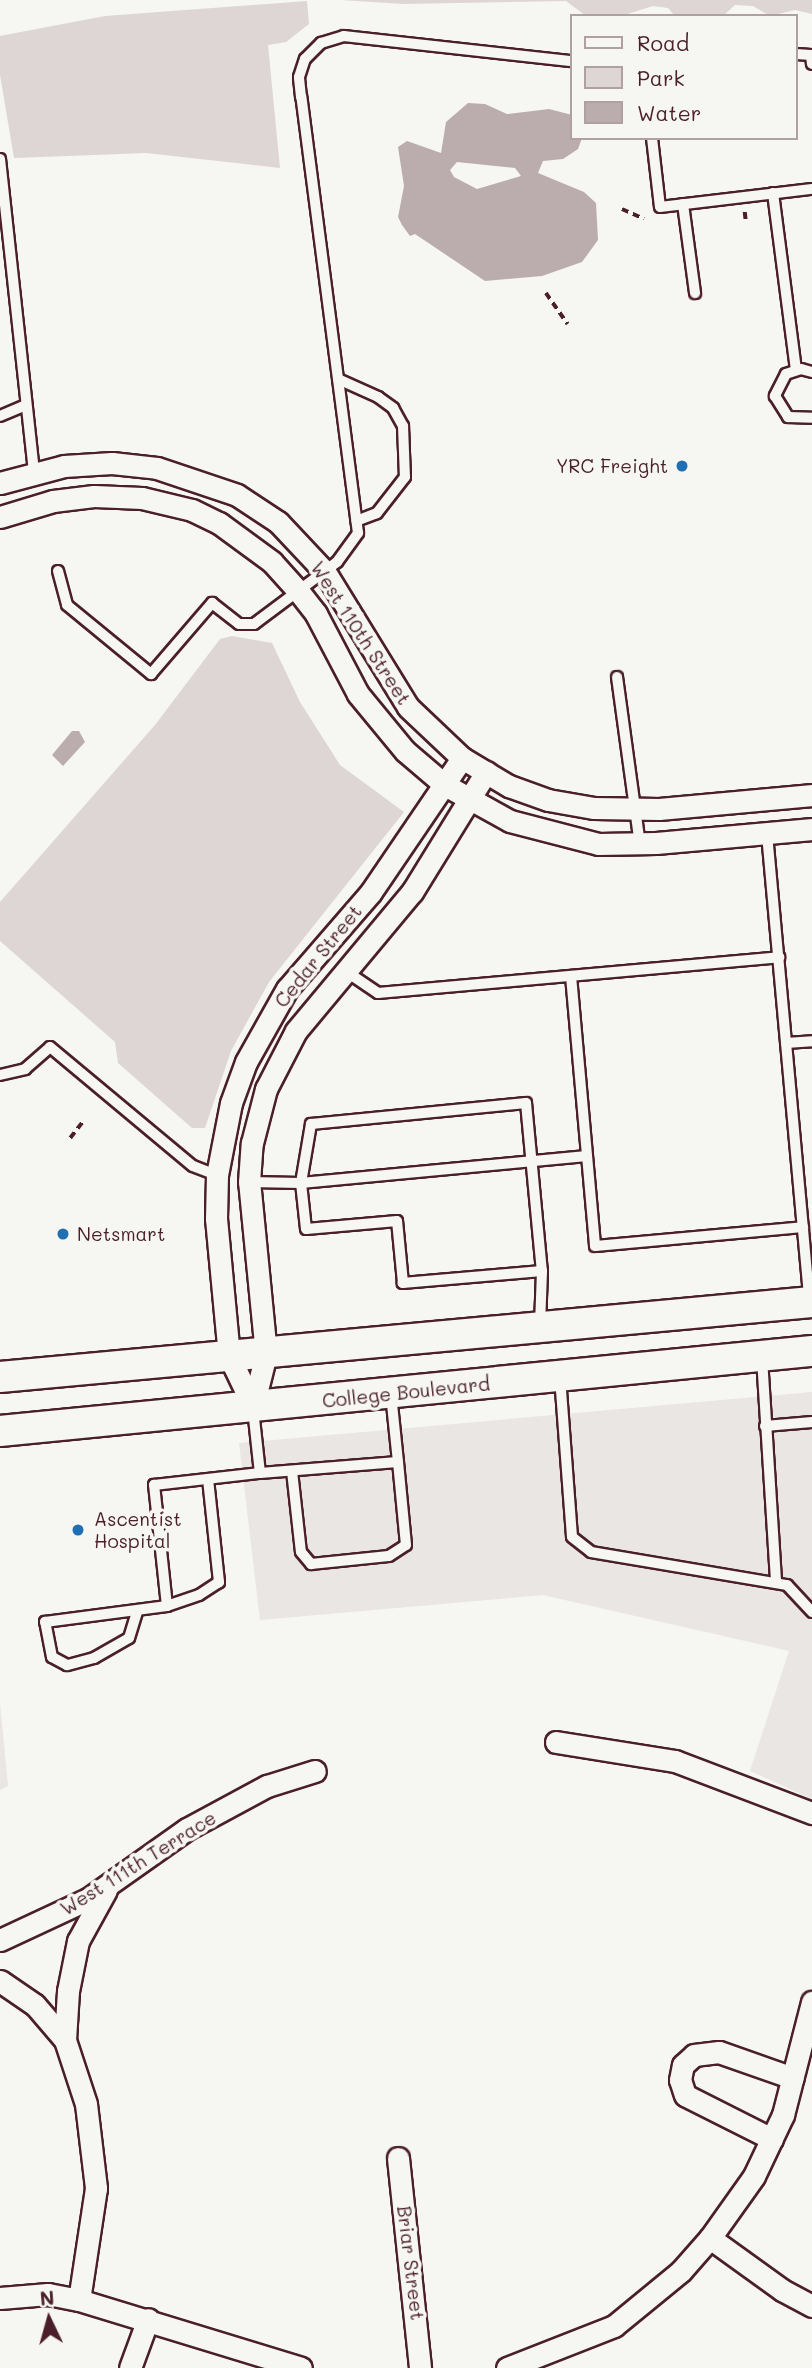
<!DOCTYPE html>
<style>
body{margin:0}
#map{position:relative;width:812px;height:2368px;overflow:hidden;background:#f6f6f2;font-family:Mali,sans-serif}
div>[style]{position:absolute}
[style*='--x']{left:calc(var(--x)*1px);top:calc(var(--y)*1px);width:calc(var(--w)*1px);rotate:calc(var(--a)*1deg)}
.built>*{inset:0;background:#e9e6e3}
.green>*{inset:0;background:#ddd6d5}
.water>*{inset:0;background:#bbadae}
.path>*{height:3.5px;margin-top:-1.75px;transform-origin:0;background:repeating-linear-gradient(90deg,#4a1f2b 0 7px,transparent 0 12px)}
.roads{filter:drop-shadow(2px 0 #4a1f2b) drop-shadow(-2px 0 #4a1f2b) drop-shadow(0 2px #4a1f2b) drop-shadow(0 -2px #4a1f2b)}
.lane>*{height:10px;margin:-5px;padding:0 5px;transform-origin:5px;border-radius:5px;background:#f6f6f2}
.street>*{height:21px;margin:-10.5px;padding:0 10.5px;transform-origin:10.5px;border-radius:10.5px;background:#f6f6f2}
.secondary>*{height:30px;margin:-15px;padding:0 15px;transform-origin:15px;border-radius:15px;background:#f6f6f2}
.dots>*{width:19px;height:19px;translate:-50% -50%;box-sizing:border-box;border:4px solid #f6f6f2;border-radius:50%}
span{translate:-50% -50%;white-space:nowrap;text-align:center;line-height:1.15;-webkit-text-stroke:7px #f6f6f2;paint-order:stroke}
.poi-label{font-size:19px;color:#4a1f2b}
.right{translate:-100% -50%;text-align:right}
.left{translate:0 -50%;text-align:left}
.street-label{font-size:19px;color:#4a1f2b}
.legend{position:absolute;left:570px;top:14px;width:228px;height:126px;box-sizing:border-box;background:#f6f6f2;border:2px solid #b1a0a2;margin:0;padding:9px 12px;list-style:none;font-size:21px;color:#4a1f2b}
.legend li{display:flex;align-items:center;gap:14px;height:35px}
.legend b{width:35px;border:2px solid #b1a0a2}
.north{position:absolute;left:14px;top:2284px;width:70px;height:70px;-webkit-text-stroke:5px #f6f6f2;paint-order:stroke;rotate:355deg;font-size:19px;font-weight:700;line-height:28px;text-align:center;color:#4a1f2b}
.north::after{content:'';display:block;margin:auto;width:24px;height:32px;background:#4a1f2b;clip-path:polygon(50% 0,100% 100%,50% 72%,0 100%)}
</style>
<div id="map">
<div class="built">
<i style="clip-path:polygon(812px 1392px,812px 1799px,750px 1771px,789px 1651px,543px 1595px,260px 1620px,239px 1443px)"></i>
<i style="clip-path:polygon(0 1703px,8px 1786px,0 1790px)"></i>
</div>
<div class="green">
<i style="clip-path:polygon(341px 0,812px 0,812px 14px,795px 10px,770px 16px,753px 6px,735px 5px,723px 16px,675px 16px,668px 8px,653px 6px,621px 16px,586px 16px,566px 1px,404px 4px)"></i>
<i style="clip-path:polygon(307px 1px,309px 24px,286px 42px,268px 45px,280px 168px,146px 153px,14px 158px,0 75px,0 36px,105px 16px)"></i>
<i style="clip-path:polygon(232px 636px,272px 643px,300px 702px,340px 765px,404px 812px,269px 982px,231px 1051px,205px 1128px,192px 1128px,118px 1063px,115px 1042px,0 941px,0 902px,155px 725px,220px 639px)"></i>
</div>
<div class="water">
<i style="clip-path:polygon(evenodd,468px 103px,485px 104px,507px 114px,549px 109px,572px 115px,572px 138px,582px 138px,578px 149px,563px 159px,543px 161px,538px 173px,584px 192px,596px 203px,598px 240px,582px 262px,542px 276px,485px 281px,415px 234px,410px 236px,402px 225px,398px 217px,404px 186px,398px 147px,407px 141px,441px 153px,446px 122px,468px 103px,457px 162px,515px 168px,521px 176px,477px 189px,454px 177px,450px 170px,457px 162px)"></i>
<i style="clip-path:polygon(72px 731px,79px 731px,85px 742px,63px 766px,52px 755px)"></i>
</div>
<div class="path">
<i style="--x:622;--y:209;--w:24;--a:24"></i>
<i style="--x:745;--y:212;--w:10;--a:84"></i>
<i style="--x:546;--y:293;--w:38;--a:55"></i>
<i style="--x:70;--y:1138;--w:23;--a:-52"></i>
</div>
<div class="roads">
<div class="lane">
<i style="--x:796;--y:54;--w:15;--a:4"></i>
<i style="--x:811;--y:55;--w:9;--a:84"></i>
<i style="--x:652;--y:138;--w:69;--a:83.4"></i>
<i style="--x:660;--y:207;--w:153;--a:-6.8"></i>
<i style="--x:0;--y:159;--w:314;--a:83.8"></i>
<i style="--x:773;--y:193;--w:178;--a:82.6"></i>
<i style="--x:683;--y:204;--w:90;--a:82.3"></i>
<i style="--x:812;--y:372;--w:11;--a:-165"></i>
<i style="--x:801;--y:369;--w:16;--a:162"></i>
<i style="--x:786;--y:374;--w:25;--a:117"></i>
<i style="--x:775;--y:396;--w:25;--a:58"></i>
<i style="--x:788;--y:417;--w:24;--a:2"></i>
<i style="--x:338;--y:379;--w:44;--a:24.2"></i>
<i style="--x:378;--y:397;--w:19;--a:36"></i>
<i style="--x:393;--y:408;--w:21;--a:61"></i>
<i style="--x:403;--y:426;--w:51;--a:87.8"></i>
<i style="--x:405;--y:477;--w:46;--a:127.9"></i>
<i style="--x:377;--y:513;--w:22;--a:159"></i>
<i style="--x:0;--y:416;--w:26;--a:-23"></i>
<i style="--x:58;--y:571;--w:35;--a:75"></i>
<i style="--x:67;--y:605;--w:109;--a:39.4"></i>
<i style="--x:151;--y:674;--w:94;--a:-49.3"></i>
<i style="--x:212;--y:603;--w:34;--a:38"></i>
<i style="--x:239;--y:624;--w:15;--a:0"></i>
<i style="--x:254;--y:624;--w:104;--a:-36.8"></i>
<i style="--x:337;--y:562;--w:36;--a:-54"></i>
<i style="--x:358;--y:533;--w:440;--a:-97.4"></i>
<i style="--x:301;--y:97;--w:20;--a:-96"></i>
<i style="--x:299;--y:77;--w:19;--a:-72"></i>
<i style="--x:305;--y:59;--w:23;--a:-45"></i>
<i style="--x:321;--y:43;--w:24;--a:-17"></i>
<i style="--x:344;--y:36;--w:229;--a:6.3"></i>
<i style="--x:617;--y:677;--w:169;--a:82.2"></i>
<i style="--x:767;--y:834;--w:467;--a:84.8"></i>
<i style="--x:344;--y:970;--w:41;--a:34.1"></i>
<i style="--x:378;--y:993;--w:403;--a:-5.1"></i>
<i style="--x:571;--y:976;--w:271;--a:84.9"></i>
<i style="--x:595;--y:1246;--w:209;--a:-5.2"></i>
<i style="--x:786;--y:1043;--w:26;--a:-4"></i>
<i style="--x:0;--y:1075;--w:26;--a:-13"></i>
<i style="--x:25;--y:1069;--w:33;--a:-41"></i>
<i style="--x:50;--y:1047;--w:186;--a:39.8"></i>
<i style="--x:193;--y:1166;--w:26;--a:21"></i>
<i style="--x:249;--y:1182;--w:52;--a:1.1"></i>
<i style="--x:301;--y:1183;--w:60;--a:-80.4"></i>
<i style="--x:311;--y:1124;--w:216;--a:-5.6"></i>
<i style="--x:526;--y:1103;--w:169;--a:84.6"></i>
<i style="--x:542;--y:1271;--w:54;--a:92.1"></i>
<i style="--x:542;--y:1271;--w:140;--a:175.1"></i>
<i style="--x:403;--y:1283;--w:62;--a:-95.5"></i>
<i style="--x:397;--y:1221;--w:91;--a:175"></i>
<i style="--x:306;--y:1229;--w:46;--a:-96.2"></i>
<i style="--x:301;--y:1183;--w:287;--a:-5.4"></i>
<i style="--x:762;--y:1358;--w:225;--a:86.4"></i>
<i style="--x:560;--y:1377;--w:160;--a:85.7"></i>
<i style="--x:572;--y:1537;--w:24;--a:38"></i>
<i style="--x:591;--y:1552;--w:199;--a:9.6"></i>
<i style="--x:787;--y:1585;--w:37;--a:47"></i>
<i style="--x:253;--y:1409;--w:64;--a:83.8"></i>
<i style="--x:260;--y:1473;--w:138;--a:-4.6"></i>
<i style="--x:398;--y:1462;--w:68;--a:-95.9"></i>
<i style="--x:765;--y:1426;--w:47;--a:-4.9"></i>
<i style="--x:292;--y:1471;--w:81;--a:83.7"></i>
<i style="--x:301;--y:1552;--w:16;--a:50"></i>
<i style="--x:311;--y:1564;--w:78;--a:-5.9"></i>
<i style="--x:389;--y:1556;--w:20;--a:-33"></i>
<i style="--x:406;--y:1545;--w:83;--a:-95.5"></i>
<i style="--x:208;--y:1479;--w:104;--a:83.9"></i>
<i style="--x:219;--y:1582;--w:24;--a:147"></i>
<i style="--x:199;--y:1595;--w:34;--a:161"></i>
<i style="--x:167;--y:1606;--w:122;--a:-96.1"></i>
<i style="--x:154;--y:1485;--w:107;--a:-6.5"></i>
<i style="--x:137;--y:1612;--w:27;--a:107"></i>
<i style="--x:129;--y:1638;--w:40;--a:150.3"></i>
<i style="--x:94;--y:1658;--w:28;--a:165"></i>
<i style="--x:67;--y:1665;--w:17;--a:-152"></i>
<i style="--x:52;--y:1657;--w:36;--a:-101"></i>
<i style="--x:45;--y:1622;--w:123;--a:-7.5"></i>
</div>
<div class="street">
<i style="--x:0;--y:483;--w:66;--a:-14.9"></i>
<i style="--x:64;--y:466;--w:48;--a:-3.6"></i>
<i style="--x:112;--y:463;--w:45;--a:6.3"></i>
<i style="--x:157;--y:468;--w:84;--a:18.6"></i>
<i style="--x:237;--y:495;--w:49;--a:33.4"></i>
<i style="--x:278;--y:522;--w:69;--a:46.8"></i>
<i style="--x:325;--y:572;--w:158;--a:58.4"></i>
<i style="--x:408;--y:707;--w:74;--a:43.4"></i>
<i style="--x:462;--y:758;--w:55;--a:30.8"></i>
<i style="--x:509;--y:786;--w:41;--a:19.7"></i>
<i style="--x:548;--y:800;--w:47;--a:9.9"></i>
<i style="--x:594;--y:808;--w:65;--a:0.9"></i>
<i style="--x:659;--y:809;--w:154;--a:-5.2"></i>
<i style="--x:0;--y:517;--w:55;--a:-16.8"></i>
<i style="--x:53;--y:501;--w:41;--a:-7"></i>
<i style="--x:94;--y:496;--w:48;--a:2.4"></i>
<i style="--x:142;--y:498;--w:51;--a:13.5"></i>
<i style="--x:192;--y:510;--w:30;--a:26"></i>
<i style="--x:219;--y:523;--w:66;--a:36.3"></i>
<i style="--x:272;--y:562;--w:40;--a:48"></i>
<i style="--x:299;--y:592;--w:28;--a:52"></i>
<i style="--x:316;--y:614;--w:90;--a:62.3"></i>
<i style="--x:358;--y:694;--w:74;--a:50.5"></i>
<i style="--x:405;--y:751;--w:52;--a:40.4"></i>
<i style="--x:445;--y:785;--w:74;--a:29"></i>
<i style="--x:510;--y:821;--w:91;--a:14.6"></i>
<i style="--x:598;--y:844;--w:58;--a:-1"></i>
<i style="--x:656;--y:843;--w:157;--a:-5.1"></i>
<i style="--x:253;--y:1406;--w:55;--a:-115.6"></i>
<i style="--x:229;--y:1356;--w:138;--a:-95.4"></i>
<i style="--x:216;--y:1219;--w:44;--a:-88.7"></i>
<i style="--x:217;--y:1175;--w:73;--a:-79"></i>
<i style="--x:231;--y:1103;--w:44;--a:-69.9"></i>
<i style="--x:246;--y:1062;--w:84;--a:-60.7"></i>
<i style="--x:287;--y:989;--w:128;--a:-49.1"></i>
<i style="--x:371;--y:892;--w:162;--a:-55.8"></i>
<i style="--x:253;--y:1406;--w:54;--a:-76"></i>
<i style="--x:266;--y:1354;--w:173;--a:-95.6"></i>
<i style="--x:249;--y:1182;--w:39;--a:-86"></i>
<i style="--x:252;--y:1143;--w:56;--a:-75.5"></i>
<i style="--x:266;--y:1089;--w:65;--a:-62.7"></i>
<i style="--x:296;--y:1031;--w:181;--a:-50.2"></i>
<i style="--x:412;--y:892;--w:141;--a:-58.3"></i>
<i style="--x:556;--y:1742;--w:121;--a:9.1"></i>
<i style="--x:675;--y:1761;--w:147;--a:20.8"></i>
<i style="--x:0;--y:1940;--w:97;--a:-25"></i>
<i style="--x:88;--y:1899;--w:121;--a:-35.3"></i>
<i style="--x:187;--y:1829;--w:91;--a:-28.3"></i>
<i style="--x:267;--y:1786;--w:50;--a:-17.4"></i>
<i style="--x:0;--y:1981;--w:42;--a:34.4"></i>
<i style="--x:35;--y:2005;--w:46;--a:49.4"></i>
<i style="--x:65;--y:2040;--w:67;--a:71.8"></i>
<i style="--x:86;--y:2104;--w:85;--a:83.2"></i>
<i style="--x:96;--y:2188;--w:113;--a:98.6"></i>
<i style="--x:65;--y:2040;--w:49;--a:-86.5"></i>
<i style="--x:68;--y:1991;--w:51;--a:-78.7"></i>
<i style="--x:78;--y:1941;--w:58;--a:-61.2"></i>
<i style="--x:772;--y:2139;--w:97;--a:-153.2"></i>
<i style="--x:685;--y:2095;--w:16;--a:-108"></i>
<i style="--x:680;--y:2080;--w:15;--a:-79"></i>
<i style="--x:683;--y:2065;--w:15;--a:-42"></i>
<i style="--x:694;--y:2055;--w:25;--a:-7"></i>
<i style="--x:719;--y:2052;--w:78;--a:19.4"></i>
<i style="--x:398;--y:2158;--w:211;--a:84"></i>
<i style="--x:710;--y:2238;--w:89;--a:35.8"></i>
<i style="--x:782;--y:2290;--w:34;--a:28"></i>
<i style="--x:0;--y:2298;--w:48;--a:-4.8"></i>
<i style="--x:48;--y:2294;--w:32;--a:11"></i>
<i style="--x:79;--y:2300;--w:232;--a:17"></i>
<i style="--x:130;--y:2368;--w:52;--a:-69.8"></i>
<i style="--x:507;--y:2368;--w:115;--a:-21.4"></i>
<i style="--x:614;--y:2326;--w:87;--a:-39.4"></i>
<i style="--x:681;--y:2271;--w:44;--a:-48.7"></i>
<i style="--x:710;--y:2238;--w:76;--a:-54.6"></i>
<i style="--x:754;--y:2176;--w:68;--a:-64.6"></i>
<i style="--x:783;--y:2115;--w:117;--a:-75.6"></i>
</div>
<div class="secondary">
<i style="--x:0;--y:1377;--w:815;--a:-5.28"></i>
<i style="--x:0;--y:1431;--w:816;--a:-5.63"></i>
</div>
</div>
<div class="dots">
<i style="left:682px;top:466px;background:#1f6fb2"></i>
<i style="left:63px;top:1234px;background:#1f6fb2"></i>
<i style="left:78px;top:1530px;background:#1f6fb2"></i>
</div>
<div class="poi-label">
<span class="right" style="left:668px;top:466px">YRC Freight</span>
<span class="left" style="left:77px;top:1234px">Netsmart</span>
<span class="left" style="left:94px;top:1530px">Ascentist<br>Hospital</span>
</div>
<div class="street-label">
<span style="left:361px;top:633px;rotate:57deg">West 110th Street</span>
<span style="left:318px;top:956px;rotate:-51deg">Cedar Street</span>
<span style="left:406px;top:1392px;rotate:-6deg">College Boulevard</span>
<span style="left:138px;top:1863px;rotate:-32deg">West 111th Terrace</span>
<span style="left:411px;top:2263px;rotate:83deg">Briar Street</span>
</div>
<ul class="legend">
<li><b style="height:9px;background:#f6f6f2"></b>Road</li>
<li><b style="height:19px;background:#ddd6d5"></b>Park</li>
<li><b style="height:19px;background:#bbadae"></b>Water</li>
</ul>
<div class="north">N</div>
</div>
